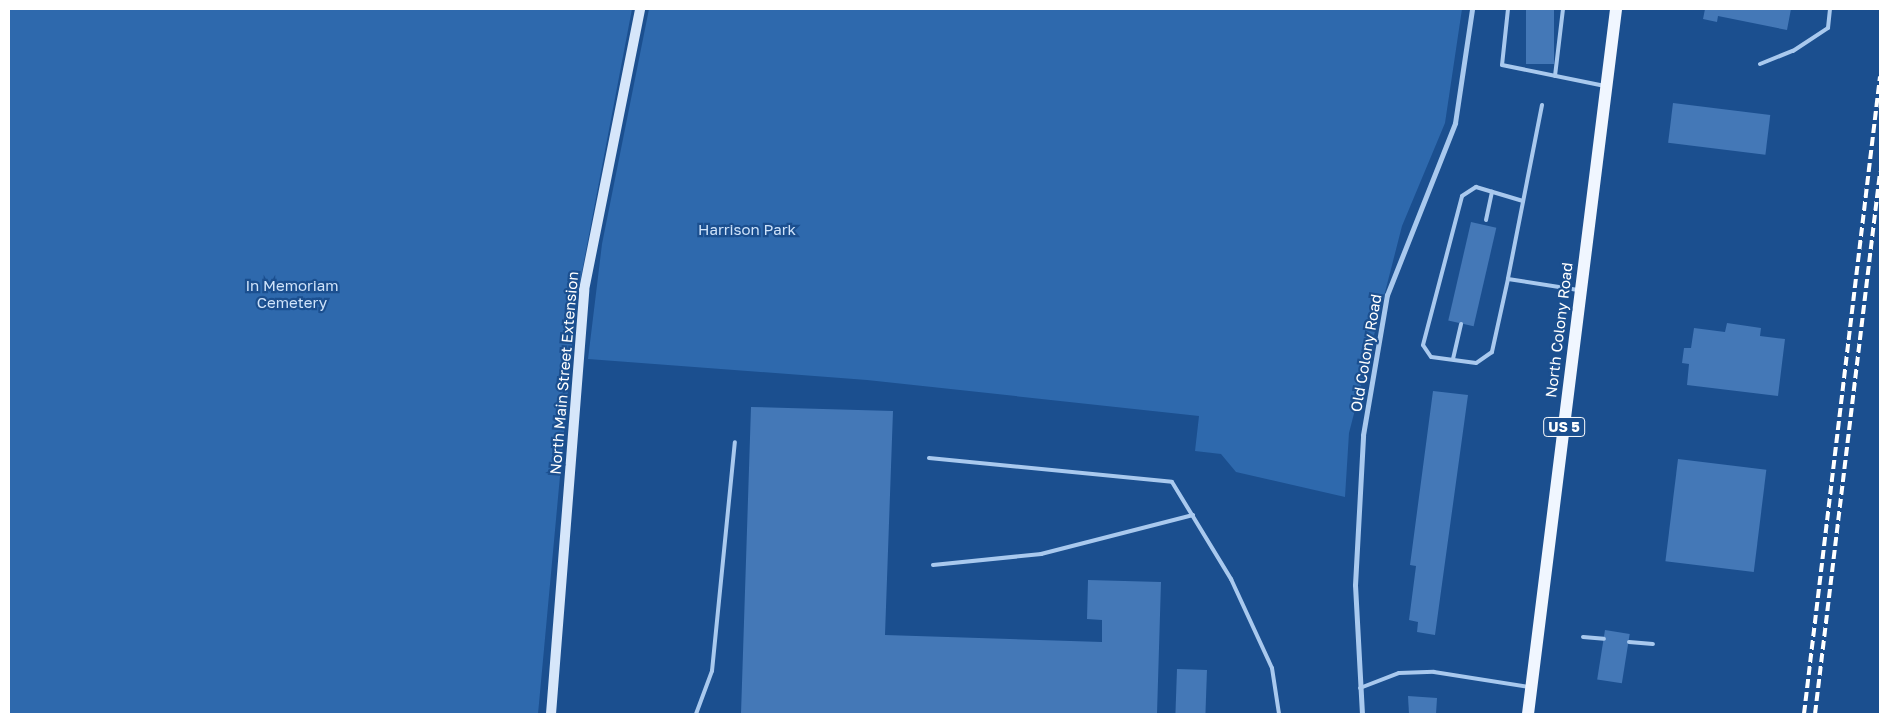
<!DOCTYPE html>
<style>
body{margin:0}
#map{position:relative;width:1889px;height:723px;overflow:hidden;background:#1b4f8f;font-family:"Golos Text",sans-serif}
div>[style]{position:absolute}
[style*='--x']{left:calc(var(--x)*1px);top:calc(var(--y)*1px);width:calc(var(--w)*1px);rotate:calc(var(--a)*1deg)}
.green>*{inset:0;background:#2e69ad}
.building>*{inset:0;background:#4478b7;transform-origin:0 0}
.lane>*{height:4px;margin:-2px;padding:0 2px;transform-origin:2px;border-radius:2px;background:#a9c9ee}
.street>*{height:5px;margin:-2.5px;padding:0 2.5px;transform-origin:2.5px;border-radius:2.5px;background:#a9c9ee}
.secondary>*{height:10px;margin:-5px;padding:0 5px;transform-origin:5px;border-radius:5px;background:#d6e6fa}
.primary>*{height:12px;margin:-6px;padding:0 6px;transform-origin:6px;border-radius:6px;background:#f0f6ff}
.rail>*{height:4px;margin-top:-2px;transform-origin:0;background:repeating-linear-gradient(90deg,#fff 0 9px,transparent 0 13px)}
span{translate:-50% -50%;white-space:nowrap;text-align:center;line-height:1.15;-webkit-text-stroke:4.5px #1b4f8f;paint-order:stroke}
.shield-label span{padding:1px 4px;background:#1b4f8f;border:1px solid;border-radius:4px;-webkit-text-stroke-width:0}
.shield-label{font-size:14px;color:#fff;font-weight:700}
.park-label{font-size:15px;color:#cfe3fa}
.street-label{font-size:15px;color:#fff}
.frame{position:absolute;inset:0;border:10px solid #fff;pointer-events:none}
</style>
<div id="map">
<div class="green">
<i style="clip-path:polygon(9px 9px,632px 9px,576px 303px,538px 714px,9px 714px)"></i>
<i style="clip-path:polygon(649px 9px,1462px 9px,1445px 123px,1402px 226px,1349px 433px,1345px 497px,1236px 472px,1221px 454px,1195px 451px,1199px 416px,867px 380px,588px 359px,602px 244px)"></i>
</div>
<div class="building">
<i style="left:1526px;top:9px;width:28px;height:55px"></i>
<i style="clip-path:polygon(1705px 9px,1791px 9px,1787px 30px,1718px 16px,1717px 22px,1703px 19px)"></i>
<i style="left:1673px;top:103px;width:98px;height:40px;rotate:7deg"></i>
<i style="left:1471px;top:222px;width:26px;height:101px;rotate:13deg"></i>
<i style="clip-path:polygon(1727px 323px,1761px 328px,1760px 336px,1785px 339px,1778px 396px,1687px 385px,1689px 364px,1682px 363px,1684px 348px,1691px 348px,1694px 328px,1725px 332px)"></i>
<i style="clip-path:polygon(1433px 391px,1468px 395px,1435px 635px,1417px 632px,1418px 622px,1409px 620px,1416px 566px,1410px 565px)"></i>
<i style="clip-path:polygon(751px 407px,893px 411px,885px 635px,1102px 642px,1102px 620px,1087px 619px,1088px 580px,1161px 582px,1157px 714px,741px 714px)"></i>
<i style="left:1678px;top:459px;width:89px;height:103px;rotate:7deg"></i>
<i style="left:1605px;top:630px;width:25px;height:50px;rotate:9deg"></i>
<i style="left:1177px;top:669px;width:30px;height:45px;rotate:2deg"></i>
<i style="clip-path:polygon(1408px 696px,1437px 698px,1436px 714px,1409px 714px)"></i>
</div>
<div class="lane">
<i style="--x:1508;--y:9;--w:56;--a:96.1"></i>
<i style="--x:1502;--y:65;--w:105;--a:11.5"></i>
<i style="--x:1760;--y:64;--w:35;--a:-22"></i>
<i style="--x:1793;--y:51;--w:42;--a:-33.3"></i>
<i style="--x:1828;--y:28;--w:19;--a:-84"></i>
<i style="--x:1555;--y:76;--w:67;--a:-83.2"></i>
<i style="--x:1542;--y:105;--w:177;--a:101.1"></i>
<i style="--x:1508;--y:279;--w:71;--a:8.9"></i>
<i style="--x:1486;--y:220;--w:29;--a:-78"></i>
<i style="--x:1508;--y:279;--w:75;--a:102.4"></i>
<i style="--x:1492;--y:352;--w:19;--a:145"></i>
<i style="--x:1476;--y:363;--w:45;--a:-172.4"></i>
<i style="--x:1431;--y:357;--w:14;--a:-124"></i>
<i style="--x:1423;--y:345;--w:154;--a:-75.3"></i>
<i style="--x:1462;--y:196;--w:17;--a:-33"></i>
<i style="--x:1476;--y:187;--w:49;--a:16.6"></i>
<i style="--x:1453;--y:359;--w:36;--a:-77"></i>
<i style="--x:929;--y:458;--w:244;--a:5.6"></i>
<i style="--x:1172;--y:482;--w:114;--a:58.7"></i>
<i style="--x:1231;--y:579;--w:98;--a:65.3"></i>
<i style="--x:1272;--y:668;--w:47;--a:81.3"></i>
<i style="--x:933;--y:565;--w:109;--a:-5.8"></i>
<i style="--x:1041;--y:554;--w:157;--a:-14.4"></i>
<i style="--x:1583;--y:637;--w:21;--a:5"></i>
<i style="--x:1629;--y:642;--w:24;--a:5"></i>
<i style="--x:1360;--y:688;--w:42;--a:-21"></i>
<i style="--x:1399;--y:673;--w:35;--a:-2"></i>
<i style="--x:1434;--y:672;--w:96;--a:9"></i>
<i style="--x:696;--y:714;--w:46;--a:-69.6"></i>
<i style="--x:712;--y:671;--w:230;--a:-84.3"></i>
</div>
<div class="street">
<i style="--x:1362;--y:714;--w:129;--a:-93.1"></i>
<i style="--x:1355;--y:585;--w:150;--a:-86.9"></i>
<i style="--x:1363;--y:435;--w:142;--a:-80.3"></i>
<i style="--x:1387;--y:295;--w:185;--a:-68.4"></i>
<i style="--x:1455;--y:123;--w:115;--a:-81.5"></i>
</div>
<div class="secondary">
<i style="--x:551;--y:714;--w:425;--a:-85.5"></i>
<i style="--x:584;--y:290;--w:287;--a:-78.7"></i>
</div>
<div class="primary">
<i style="--x:1528;--y:714;--w:710;--a:-82.88"></i>
</div>
<div class="rail">
<i style="--x:1804;--y:714;--w:642;--a:-83.2"></i>
<i style="--x:1815;--y:714;--w:546;--a:-83.16"></i>
</div>
<div class="shield-label">
<span style="left:1564px;top:427px">US 5</span>
</div>
<div class="park-label">
<span style="left:747px;top:230px">Harrison Park</span>
<span style="left:292px;top:294px">In Memoriam<br>Cemetery</span>
</div>
<div class="street-label">
<span style="left:1559px;top:330px;rotate:-83deg">North Colony Road</span>
<span style="left:1366px;top:353px;rotate:-80deg">Old Colony Road</span>
<span style="left:564px;top:373px;rotate:-85deg">North Main Street Extension</span>
</div>
<div class="frame"></div>
</div>
